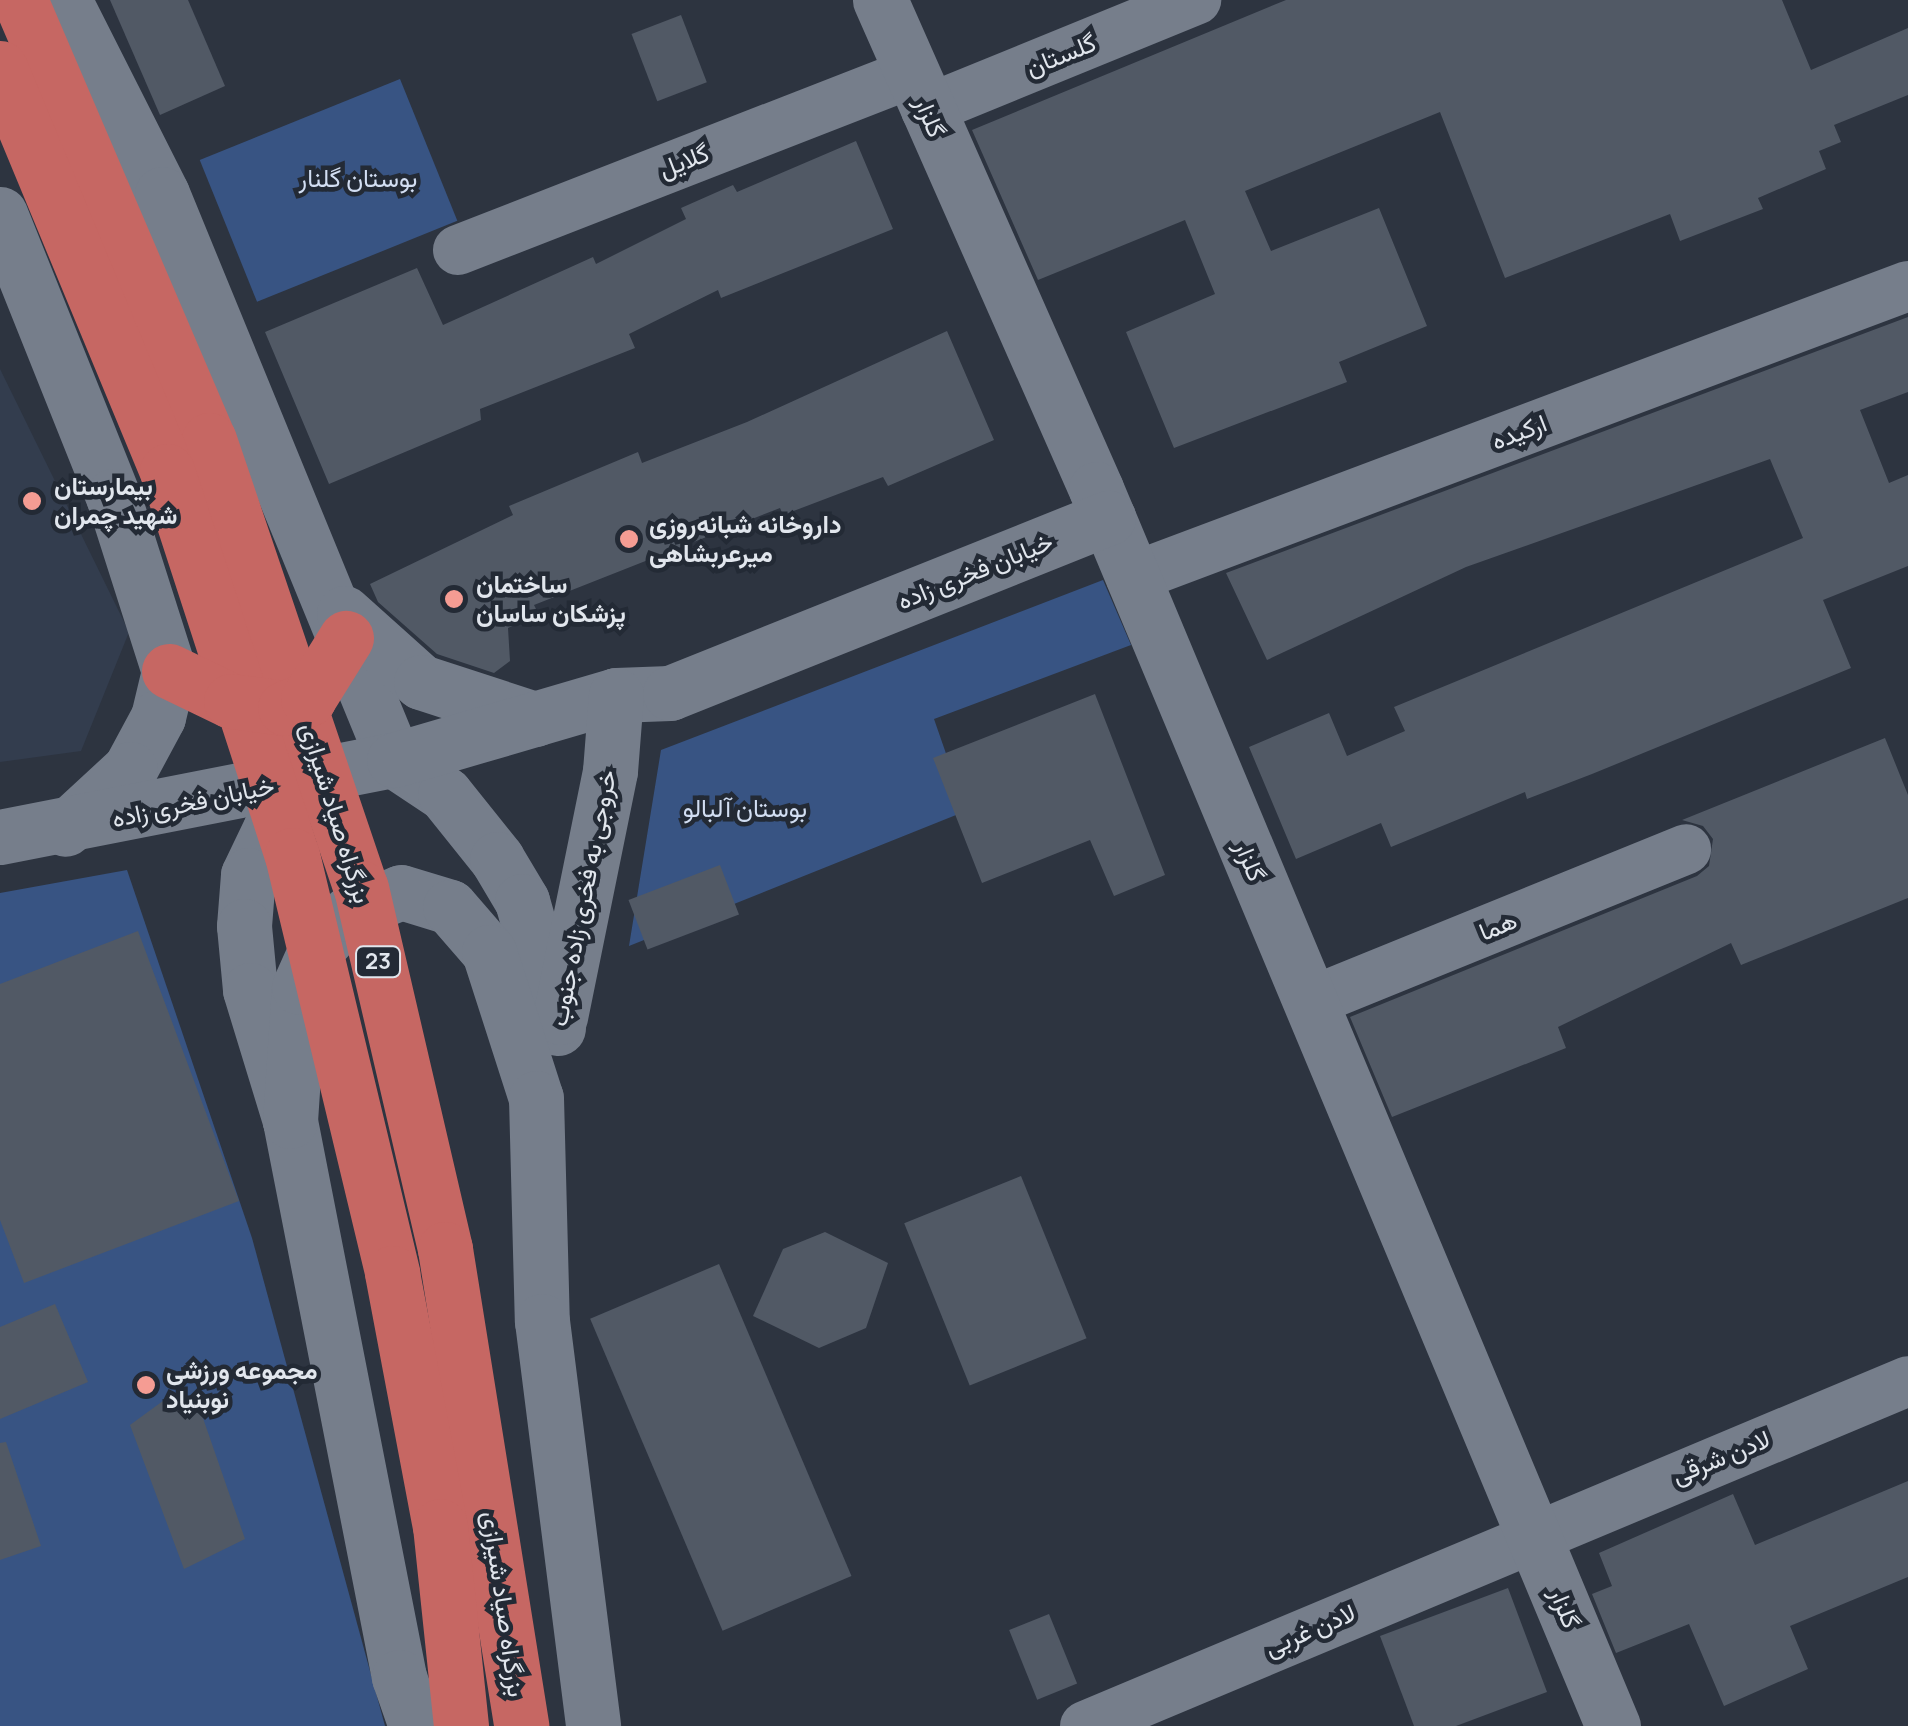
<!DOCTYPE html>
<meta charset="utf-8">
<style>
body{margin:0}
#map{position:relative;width:1908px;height:1726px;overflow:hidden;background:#2d3440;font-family:Manrope,Vazirmatn,sans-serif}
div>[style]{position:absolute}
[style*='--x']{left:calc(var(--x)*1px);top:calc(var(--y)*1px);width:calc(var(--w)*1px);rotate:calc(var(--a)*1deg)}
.built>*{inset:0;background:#333d4e}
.green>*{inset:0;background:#385483;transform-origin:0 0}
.building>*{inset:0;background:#515965;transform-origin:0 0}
.minor>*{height:50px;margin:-25px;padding:0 25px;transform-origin:25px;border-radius:25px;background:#767e8b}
.secondary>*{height:55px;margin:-27.5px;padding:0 27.5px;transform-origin:27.5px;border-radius:27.5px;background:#767e8b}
.trunk>*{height:55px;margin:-27.5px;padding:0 27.5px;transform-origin:27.5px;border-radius:27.5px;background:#c66763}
.dots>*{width:28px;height:28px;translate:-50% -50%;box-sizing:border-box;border:5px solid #232a35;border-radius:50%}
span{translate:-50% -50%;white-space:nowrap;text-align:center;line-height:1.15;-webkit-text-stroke:9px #232a35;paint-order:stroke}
.shield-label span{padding:2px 8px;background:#232a35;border:2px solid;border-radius:8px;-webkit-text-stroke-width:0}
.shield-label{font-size:22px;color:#e1e6ed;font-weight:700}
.street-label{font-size:25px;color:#e1e6ed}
.park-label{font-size:25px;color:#d2def2}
.poi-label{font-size:25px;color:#e1e6ed;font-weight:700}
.left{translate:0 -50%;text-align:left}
</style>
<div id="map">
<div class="built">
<i style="clip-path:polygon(0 369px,129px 632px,81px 751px,0 762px)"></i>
</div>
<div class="green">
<i style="left:400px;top:79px;width:153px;height:216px;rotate:68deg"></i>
<i style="clip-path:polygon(1103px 580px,1131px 645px,934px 719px,966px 811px,629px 946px,661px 750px)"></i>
<i style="clip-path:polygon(127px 870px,252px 1238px,385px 1726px,0 1726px,0 893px)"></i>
</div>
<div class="building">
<i style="clip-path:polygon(110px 0,188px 0,225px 86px,160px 115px)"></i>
<i style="clip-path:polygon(1286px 0,1782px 0,1811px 70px,1908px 28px,1908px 95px,1834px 125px,1841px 142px,1819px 151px,1826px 169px,1758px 198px,1763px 209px,1680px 241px,1670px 214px,1505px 278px,1440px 112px,1245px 191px,1271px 251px,1379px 208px,1427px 326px,1339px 362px,1347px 382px,1174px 448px,1126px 332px,1215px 294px,1185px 220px,1038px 280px,972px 130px)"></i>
<i style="left:681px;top:15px;width:72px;height:53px;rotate:69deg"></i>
<i style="clip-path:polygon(856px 141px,893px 229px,721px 298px,718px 290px,629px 334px,635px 348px,480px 409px,481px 420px,329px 484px,265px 332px,417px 268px,443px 325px,593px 257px,596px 264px,686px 219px,681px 208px,733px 185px,737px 192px)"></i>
<i style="clip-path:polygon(1908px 317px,1908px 392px,1860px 410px,1889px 483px,1908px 475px,1908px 566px,1823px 600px,1851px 668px,1592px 774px,1527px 799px,1525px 792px,1391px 847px,1381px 823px,1296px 859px,1249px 747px,1329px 713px,1347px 756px,1405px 731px,1394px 707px,1803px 538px,1770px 459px,1466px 567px,1267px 660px,1226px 573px)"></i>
<i style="clip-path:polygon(947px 331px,994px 440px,888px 486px,883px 477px,783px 515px,780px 508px,534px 605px,538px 613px,508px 628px,510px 661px,494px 673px,437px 654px,378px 602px,370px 584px,513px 515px,509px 506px,638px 452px,642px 463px,747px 422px)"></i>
<i style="clip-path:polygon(1095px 694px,1165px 875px,1114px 896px,1090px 840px,982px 883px,933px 758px)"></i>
<i style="clip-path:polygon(1885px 738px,1908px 795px,1908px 898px,1741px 965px,1731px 943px,1558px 1027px,1566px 1048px,1392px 1117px,1350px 1017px,1697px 876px,1709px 866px,1713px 839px,1703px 826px,1682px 820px)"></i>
<i style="left:720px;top:865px;width:53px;height:98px;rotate:69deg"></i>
<i style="clip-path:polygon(138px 931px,239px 1201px,24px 1283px,0 1220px,0 984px)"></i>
<i style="left:1021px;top:1176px;width:175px;height:126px;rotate:68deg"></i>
<i style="clip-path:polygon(825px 1232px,888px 1263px,866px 1328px,819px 1348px,753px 1316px,783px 1249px)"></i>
<i style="left:719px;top:1264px;width:339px;height:140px;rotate:67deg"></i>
<i style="clip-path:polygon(55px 1304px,88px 1382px,0 1419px,0 1327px)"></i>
<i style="clip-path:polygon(167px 1398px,182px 1407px,196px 1398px,245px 1539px,184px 1569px,130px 1425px)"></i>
<i style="clip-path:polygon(6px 1442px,41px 1546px,0 1560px,0 1443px)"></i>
<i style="clip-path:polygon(1908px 1481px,1908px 1577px,1790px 1626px,1808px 1669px,1724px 1706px,1689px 1624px,1616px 1653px,1592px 1594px,1612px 1586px,1599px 1553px,1733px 1494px,1755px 1545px)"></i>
<i style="clip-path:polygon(1508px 1588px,1547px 1692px,1456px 1726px,1414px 1726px,1380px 1636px)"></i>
<i style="left:1049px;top:1614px;width:75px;height:43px;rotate:68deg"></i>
</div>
<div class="minor">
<i style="--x:926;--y:110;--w:292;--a:-22.2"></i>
<i style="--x:458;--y:250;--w:486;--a:-21.3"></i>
<i style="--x:1131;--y:578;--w:830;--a:-20.6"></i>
<i style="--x:1310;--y:1002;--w:406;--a:-22.1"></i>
<i style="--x:1085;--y:1726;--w:892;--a:-22.74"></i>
</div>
<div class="secondary">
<i style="--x:64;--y:0;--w:217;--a:63.2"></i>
<i style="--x:162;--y:194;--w:612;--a:67.71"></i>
<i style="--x:394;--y:760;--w:61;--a:33.7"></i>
<i style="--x:445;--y:794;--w:83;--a:51.3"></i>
<i style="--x:497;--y:859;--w:49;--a:59.2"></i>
<i style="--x:522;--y:901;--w:132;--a:74.2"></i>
<i style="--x:880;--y:0;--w:535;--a:66.17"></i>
<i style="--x:1096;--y:489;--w:1341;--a:67.32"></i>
<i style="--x:0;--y:214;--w:304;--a:68.2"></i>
<i style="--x:113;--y:496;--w:184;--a:72.3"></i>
<i style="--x:169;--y:671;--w:47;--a:103.4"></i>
<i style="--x:158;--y:717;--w:59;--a:118.3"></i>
<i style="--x:130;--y:769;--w:88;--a:137.3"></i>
<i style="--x:344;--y:613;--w:103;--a:41.9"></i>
<i style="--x:421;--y:682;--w:120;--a:18"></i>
<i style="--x:301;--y:788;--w:51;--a:127.1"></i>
<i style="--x:270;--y:829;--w:51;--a:115.6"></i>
<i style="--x:248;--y:875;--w:51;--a:94.5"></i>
<i style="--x:244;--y:926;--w:64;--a:84.6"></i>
<i style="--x:250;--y:990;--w:137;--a:73"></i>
<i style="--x:290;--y:1121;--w:567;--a:78.91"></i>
<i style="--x:399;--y:1677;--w:52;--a:70.9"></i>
<i style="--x:0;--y:837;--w:401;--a:-11.1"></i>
<i style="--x:394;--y:760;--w:231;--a:-16.3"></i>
<i style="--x:616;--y:695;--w:54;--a:-2.1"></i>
<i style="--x:670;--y:693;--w:472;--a:-21.8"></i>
<i style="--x:560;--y:1017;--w:251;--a:-78.5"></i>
<i style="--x:610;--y:771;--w:76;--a:-85.5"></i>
<i style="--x:290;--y:1121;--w:134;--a:-86.2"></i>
<i style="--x:299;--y:987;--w:39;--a:-66"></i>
<i style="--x:315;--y:951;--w:50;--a:-48.3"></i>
<i style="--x:348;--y:914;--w:57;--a:-22.5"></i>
<i style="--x:401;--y:892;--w:51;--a:17"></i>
<i style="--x:450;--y:907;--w:60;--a:49.1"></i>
<i style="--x:489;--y:952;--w:153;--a:72.2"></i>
<i style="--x:536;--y:1098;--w:223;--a:88.5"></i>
<i style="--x:542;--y:1321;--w:408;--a:82.8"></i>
</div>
<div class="trunk">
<i style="--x:20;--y:0;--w:479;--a:66.8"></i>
<i style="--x:209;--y:440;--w:473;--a:71.3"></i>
<i style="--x:361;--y:888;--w:371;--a:76.9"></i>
<i style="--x:445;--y:1249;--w:483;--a:80.9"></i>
<i style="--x:0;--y:68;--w:436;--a:67.5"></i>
<i style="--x:167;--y:471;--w:404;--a:72"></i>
<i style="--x:292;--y:855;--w:430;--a:76.5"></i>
<i style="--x:392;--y:1273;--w:258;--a:79.3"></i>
<i style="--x:440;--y:1526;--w:201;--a:84"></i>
<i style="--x:169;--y:671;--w:69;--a:25.8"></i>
<i style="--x:231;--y:701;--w:54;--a:7.4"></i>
<i style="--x:285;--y:708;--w:25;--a:-21"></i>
<i style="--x:308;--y:699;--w:72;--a:-58.1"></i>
</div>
<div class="dots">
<i style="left:32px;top:501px;background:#f59c93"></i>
<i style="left:629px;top:539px;background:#f59c93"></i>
<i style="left:454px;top:599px;background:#f59c93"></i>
<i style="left:146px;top:1385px;background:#f59c93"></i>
</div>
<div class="shield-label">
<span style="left:378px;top:962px">23</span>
</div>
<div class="street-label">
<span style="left:1061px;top:55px;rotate:-22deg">گلستان</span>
<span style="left:930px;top:117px;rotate:67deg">گلزار</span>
<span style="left:684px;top:161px;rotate:-21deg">گلایل</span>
<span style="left:1519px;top:432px;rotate:-21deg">ارکیده</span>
<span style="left:975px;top:571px;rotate:-22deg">خیابان فخری زاده</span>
<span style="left:193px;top:802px;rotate:-12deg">خیابان فخری زاده</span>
<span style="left:336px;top:813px;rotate:73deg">بزرگراه صیاد شیرازی</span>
<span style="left:1250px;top:861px;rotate:67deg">گلزار</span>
<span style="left:583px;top:898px;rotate:-79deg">خروجی به فخری زاده جنوب</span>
<span style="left:1498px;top:926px;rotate:-22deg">هما</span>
<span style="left:1721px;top:1457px;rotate:-22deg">لادن شرقی</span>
<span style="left:504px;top:1604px;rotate:82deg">بزرگراه صیاد شیرازی</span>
<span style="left:1565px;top:1608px;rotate:68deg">گلزار</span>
<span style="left:1310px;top:1630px;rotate:-23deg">لادن غربی</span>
</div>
<div class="park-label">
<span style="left:358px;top:178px">بوستان گلنار</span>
<span style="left:745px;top:808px">بوستان آلبالو</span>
</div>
<div class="poi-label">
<span class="left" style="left:54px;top:501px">بیمارستان<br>شهید چمران</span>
<span class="left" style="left:649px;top:539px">داروخانه شبانه‌روزی<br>میرعربشاهی</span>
<span class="left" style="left:476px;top:599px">ساختمان<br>پزشکان ساسان</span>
<span class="left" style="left:166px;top:1385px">مجموعه ورزشی<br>نوبنیاد</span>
</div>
</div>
